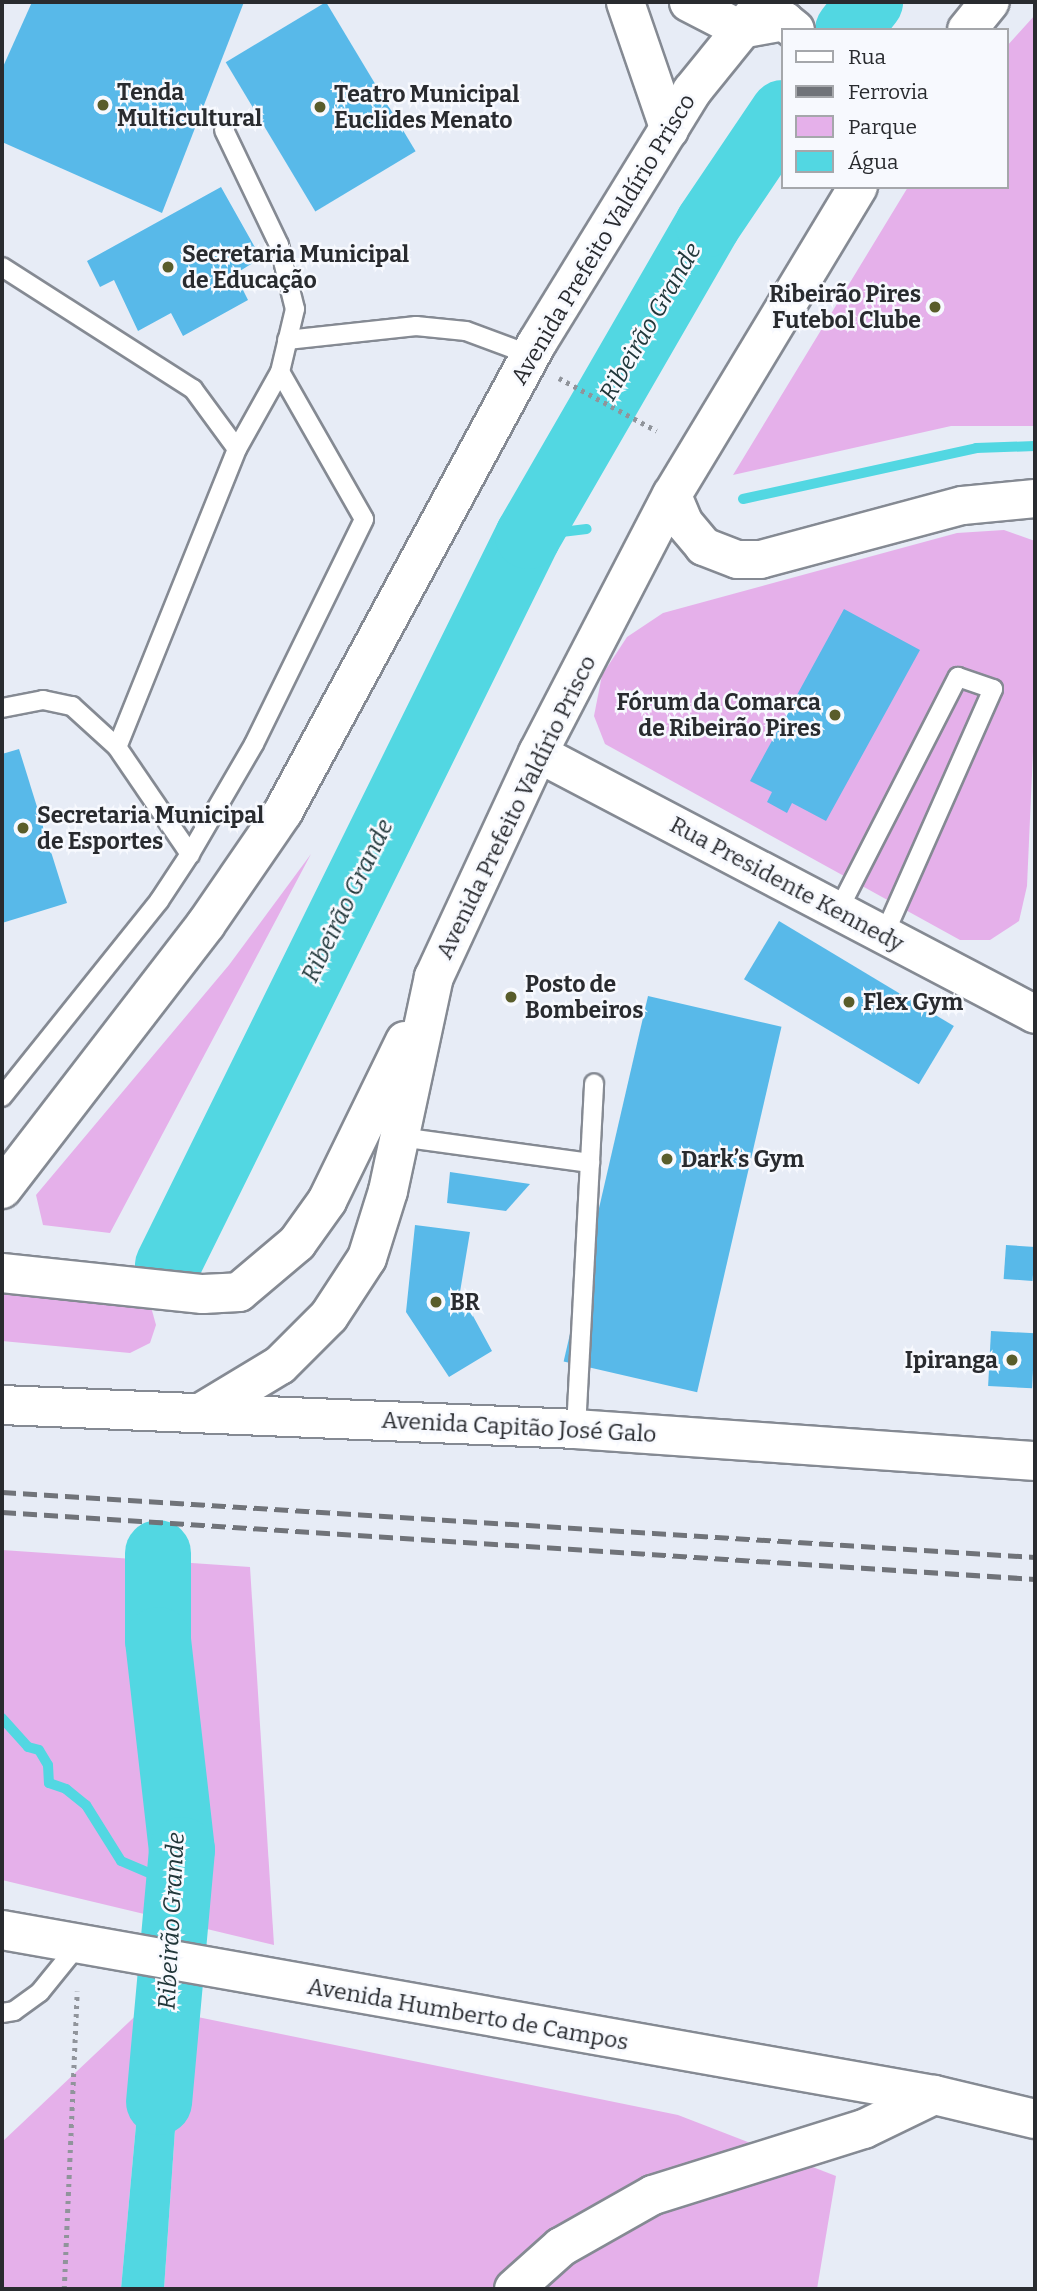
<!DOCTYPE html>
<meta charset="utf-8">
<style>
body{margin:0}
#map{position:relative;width:1037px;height:2291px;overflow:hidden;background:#e7ecf6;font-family:Bitter,serif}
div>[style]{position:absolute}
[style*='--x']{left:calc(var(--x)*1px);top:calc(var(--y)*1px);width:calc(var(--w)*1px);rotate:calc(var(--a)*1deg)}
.green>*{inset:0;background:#e5b0ea}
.water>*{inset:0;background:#52d7e2}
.stream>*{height:10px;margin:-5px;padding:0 5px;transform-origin:5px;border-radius:5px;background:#52d7e2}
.river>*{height:66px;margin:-33px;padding:0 33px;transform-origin:33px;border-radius:33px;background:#52d7e2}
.building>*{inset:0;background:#58b9e9;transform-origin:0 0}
.path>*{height:4.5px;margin-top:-2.25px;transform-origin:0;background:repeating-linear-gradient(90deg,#90949b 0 3.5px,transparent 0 8.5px)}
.roads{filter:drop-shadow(2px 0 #858a93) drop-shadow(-2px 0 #858a93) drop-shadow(0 2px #858a93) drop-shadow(0 -2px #858a93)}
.service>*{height:18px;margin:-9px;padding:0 9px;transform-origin:9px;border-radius:9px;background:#fff}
.minor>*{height:37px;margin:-18.5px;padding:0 18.5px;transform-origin:18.5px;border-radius:18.5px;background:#fff}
.secondary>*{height:38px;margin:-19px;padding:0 19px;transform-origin:19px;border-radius:19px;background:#fff}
.trunk>*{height:38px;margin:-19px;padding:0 19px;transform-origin:19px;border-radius:19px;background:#fff}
.rail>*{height:5px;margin-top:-2.5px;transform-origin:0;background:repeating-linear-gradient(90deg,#707379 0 14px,transparent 0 21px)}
.dots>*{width:19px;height:19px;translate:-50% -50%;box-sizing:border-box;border:4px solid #f7f9fe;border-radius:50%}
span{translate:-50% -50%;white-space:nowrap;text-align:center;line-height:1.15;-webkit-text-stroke:5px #f7f9fe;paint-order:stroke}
.poi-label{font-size:23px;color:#292b2f;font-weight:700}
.left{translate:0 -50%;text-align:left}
.right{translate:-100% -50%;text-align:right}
.street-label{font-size:23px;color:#292b2f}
.water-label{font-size:24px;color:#21373a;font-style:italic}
.frame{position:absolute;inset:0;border:4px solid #292b2f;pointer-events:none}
.legend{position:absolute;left:781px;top:28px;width:228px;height:161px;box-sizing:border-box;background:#f7f9fe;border:2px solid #a5a7ab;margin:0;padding:9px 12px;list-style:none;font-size:21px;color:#292b2f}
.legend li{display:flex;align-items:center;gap:14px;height:35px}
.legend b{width:35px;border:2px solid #a5a7ab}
</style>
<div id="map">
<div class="green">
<i style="clip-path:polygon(1035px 15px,1035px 426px,951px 426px,733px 475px,908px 187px,1007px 187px,1007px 46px)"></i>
<i style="clip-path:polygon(1004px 530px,1035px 541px,1035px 707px,1027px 886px,1019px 921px,990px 940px,960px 940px,605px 744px,594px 716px,602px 675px,627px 637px,663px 613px,957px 533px)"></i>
<i style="clip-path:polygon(311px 854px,110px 1233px,43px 1225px,36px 1195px,229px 965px)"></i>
<i style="clip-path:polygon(2px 1286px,151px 1307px,156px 1325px,150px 1343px,130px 1353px,2px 1341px)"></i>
<i style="clip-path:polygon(2px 1550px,250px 1567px,274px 1945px,2px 1880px)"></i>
<i style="clip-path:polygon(147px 2005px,121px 2289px,2px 2289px,2px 2142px)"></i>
<i style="clip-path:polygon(183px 2014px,678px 2115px,836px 2176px,817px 2289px,164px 2289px)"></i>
</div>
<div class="water">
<i style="clip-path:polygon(147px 2005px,183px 2014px,164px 2289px,121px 2289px)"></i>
</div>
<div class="stream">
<i style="--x:743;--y:499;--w:239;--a:-12.3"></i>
<i style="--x:976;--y:448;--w:59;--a:-1.9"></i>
<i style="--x:528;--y:536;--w:59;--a:-6.8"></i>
<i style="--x:2;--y:1718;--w:39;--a:48"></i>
<i style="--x:28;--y:1747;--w:11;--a:15"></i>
<i style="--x:39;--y:1750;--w:17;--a:59"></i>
<i style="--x:48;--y:1765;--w:18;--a:87"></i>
<i style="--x:49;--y:1783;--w:18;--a:19"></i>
<i style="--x:66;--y:1789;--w:26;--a:39"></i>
<i style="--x:86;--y:1805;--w:66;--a:58"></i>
<i style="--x:121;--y:1861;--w:43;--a:23"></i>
<i style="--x:161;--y:1878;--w:27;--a:57"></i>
</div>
<div class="river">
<i style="--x:848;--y:30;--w:36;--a:-52"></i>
<i style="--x:168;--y:1265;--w:813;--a:-63.72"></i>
<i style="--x:528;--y:536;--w:360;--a:-60"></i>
<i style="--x:708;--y:224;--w:134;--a:-56"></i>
<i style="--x:158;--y:1553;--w:87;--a:90"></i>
<i style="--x:158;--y:1640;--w:211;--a:83.5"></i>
<i style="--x:182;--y:1850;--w:253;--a:95.2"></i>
</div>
<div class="building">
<i style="clip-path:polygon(32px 2px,244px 2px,162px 213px,2px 142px,2px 69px)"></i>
<i style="left:326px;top:2px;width:174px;height:117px;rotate:59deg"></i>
<i style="clip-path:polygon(221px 187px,261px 258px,235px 274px,248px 300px,183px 336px,171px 313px,138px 331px,114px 280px,100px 287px,87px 261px)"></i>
<i style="clip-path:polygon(844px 609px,920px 650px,826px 821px,792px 803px,787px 813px,767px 802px,772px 792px,750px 781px)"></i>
<i style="clip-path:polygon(19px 749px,67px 903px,2px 923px,2px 754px)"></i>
<i style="left:779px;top:921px;width:204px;height:68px;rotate:31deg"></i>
<i style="left:648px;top:996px;width:137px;height:375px;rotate:13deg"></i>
<i style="clip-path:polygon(450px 1172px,530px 1184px,506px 1211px,447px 1203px)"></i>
<i style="clip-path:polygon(415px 1225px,470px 1232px,460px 1292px,492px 1351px,449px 1377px,406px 1312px)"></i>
<i style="left:1006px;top:1245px;width:29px;height:34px;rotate:4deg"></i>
<i style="left:991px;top:1331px;width:44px;height:55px;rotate:3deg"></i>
</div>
<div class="path">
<i style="--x:559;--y:378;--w:111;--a:28.4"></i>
<i style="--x:64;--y:2289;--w:298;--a:-87.5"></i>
</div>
<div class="roads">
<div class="service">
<i style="--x:224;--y:130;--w:127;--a:64.4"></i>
<i style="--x:279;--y:245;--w:66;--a:76"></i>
<i style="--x:295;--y:309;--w:65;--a:103.4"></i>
<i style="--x:280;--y:372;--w:88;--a:119.2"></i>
<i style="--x:2;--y:267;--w:227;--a:32.6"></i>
<i style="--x:193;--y:389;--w:74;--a:53.7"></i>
<i style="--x:237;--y:449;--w:321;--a:111.9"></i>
<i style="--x:287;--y:340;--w:130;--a:-6.2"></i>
<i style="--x:416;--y:326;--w:50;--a:5.7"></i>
<i style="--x:466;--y:331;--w:69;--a:20.3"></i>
<i style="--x:2;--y:708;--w:42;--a:-11"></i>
<i style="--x:43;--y:700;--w:30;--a:12"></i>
<i style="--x:72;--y:706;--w:61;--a:42.3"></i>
<i style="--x:117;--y:747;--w:130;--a:55.7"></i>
<i style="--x:838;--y:911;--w:263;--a:-62.9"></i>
<i style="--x:958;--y:677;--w:37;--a:19"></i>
<i style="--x:993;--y:689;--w:269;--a:113.9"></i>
<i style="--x:2;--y:1097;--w:251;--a:-51.3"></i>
<i style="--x:159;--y:901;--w:56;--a:-56.6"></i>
<i style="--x:190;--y:854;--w:127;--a:-59.8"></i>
<i style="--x:254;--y:744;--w:250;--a:-63.9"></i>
<i style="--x:364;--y:519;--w:169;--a:-119.7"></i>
<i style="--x:400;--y:1137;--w:192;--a:7.8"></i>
<i style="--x:576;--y:1429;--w:346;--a:-87"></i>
<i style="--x:2;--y:2013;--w:12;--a:-9"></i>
<i style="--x:14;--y:2011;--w:32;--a:-36"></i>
<i style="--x:40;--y:1992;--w:62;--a:-50.9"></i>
</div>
<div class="minor">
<i style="--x:625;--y:2;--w:135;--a:71"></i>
<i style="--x:688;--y:2;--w:59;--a:27.4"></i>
<i style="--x:672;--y:495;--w:30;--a:67"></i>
<i style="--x:684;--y:523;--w:30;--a:50"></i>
<i style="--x:703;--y:546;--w:36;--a:21"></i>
<i style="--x:737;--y:559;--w:23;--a:0"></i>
<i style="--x:760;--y:559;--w:209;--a:-15"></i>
<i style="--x:962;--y:505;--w:73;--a:-5.5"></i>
<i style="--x:538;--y:753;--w:561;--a:27.71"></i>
</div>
<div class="secondary">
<i style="--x:740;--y:29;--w:45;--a:-10.3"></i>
<i style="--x:784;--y:21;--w:14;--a:39"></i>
<i style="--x:967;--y:30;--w:36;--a:-51"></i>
<i style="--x:2;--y:1189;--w:334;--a:-52.4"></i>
<i style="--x:206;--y:924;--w:136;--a:-55.5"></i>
<i style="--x:283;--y:812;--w:533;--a:-61.56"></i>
<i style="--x:537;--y:343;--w:296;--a:-58.4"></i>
<i style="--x:692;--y:91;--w:114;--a:-51"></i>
<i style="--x:2;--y:1273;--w:202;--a:6"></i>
<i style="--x:203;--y:1294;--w:36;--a:-3"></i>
<i style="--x:239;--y:1292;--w:76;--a:-40.2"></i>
<i style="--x:297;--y:1243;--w:52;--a:-54.5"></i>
<i style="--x:327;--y:1201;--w:178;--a:-64"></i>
<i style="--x:2;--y:1405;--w:575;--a:2.39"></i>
<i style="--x:576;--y:1429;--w:460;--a:4"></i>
<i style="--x:202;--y:1412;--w:91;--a:-31.1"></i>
<i style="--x:280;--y:1365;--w:69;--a:-45"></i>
<i style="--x:329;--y:1316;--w:69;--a:-56.8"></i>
<i style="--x:367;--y:1258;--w:70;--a:-72.6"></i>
<i style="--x:388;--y:1191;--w:219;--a:-77.9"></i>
<i style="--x:434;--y:977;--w:247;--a:-65.1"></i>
<i style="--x:538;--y:753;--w:291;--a:-62.6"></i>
<i style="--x:672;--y:495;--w:360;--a:-58.9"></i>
</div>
<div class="trunk">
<i style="--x:2;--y:1930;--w:946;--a:10.04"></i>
<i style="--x:934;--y:2095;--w:104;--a:13.4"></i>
<i style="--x:514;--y:2289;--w:63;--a:-41.8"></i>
<i style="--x:561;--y:2247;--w:106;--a:-29.5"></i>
<i style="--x:653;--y:2195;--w:221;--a:-17.4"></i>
<i style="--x:864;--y:2129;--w:78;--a:-25.9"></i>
</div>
</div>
<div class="rail">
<i style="--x:2;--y:1492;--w:1035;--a:3.6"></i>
<i style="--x:2;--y:1512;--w:1035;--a:3.71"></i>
</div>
<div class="dots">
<i style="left:103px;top:105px;background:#595d2b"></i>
<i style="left:320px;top:107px;background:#595d2b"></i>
<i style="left:168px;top:267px;background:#595d2b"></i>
<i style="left:935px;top:307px;background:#595d2b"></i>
<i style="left:835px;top:715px;background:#595d2b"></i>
<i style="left:23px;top:828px;background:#595d2b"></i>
<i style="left:511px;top:997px;background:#595d2b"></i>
<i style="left:849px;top:1002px;background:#595d2b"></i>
<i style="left:667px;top:1159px;background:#595d2b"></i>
<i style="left:436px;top:1302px;background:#595d2b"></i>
<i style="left:1012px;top:1360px;background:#595d2b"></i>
</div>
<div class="poi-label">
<span class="left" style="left:117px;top:105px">Tenda<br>Multicultural</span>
<span class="left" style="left:334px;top:107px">Teatro Municipal<br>Euclides Menato</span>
<span class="left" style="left:182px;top:267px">Secretaria Municipal<br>de Educação</span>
<span class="right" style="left:921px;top:307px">Ribeirão Pires<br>Futebol Clube</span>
<span class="right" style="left:821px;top:715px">Fórum da Comarca<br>de Ribeirão Pires</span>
<span class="left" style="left:37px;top:828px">Secretaria Municipal<br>de Esportes</span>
<span class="left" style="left:525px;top:997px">Posto de<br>Bombeiros</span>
<span class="left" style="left:863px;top:1002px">Flex Gym</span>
<span class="left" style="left:681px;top:1159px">Dark’s Gym</span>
<span class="left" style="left:450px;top:1302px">BR</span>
<span class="right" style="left:998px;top:1360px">Ipiranga</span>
</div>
<div class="street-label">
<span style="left:603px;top:239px;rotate:-59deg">Avenida Prefeito Valdírio Prisco</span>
<span style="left:516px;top:807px;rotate:-64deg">Avenida Prefeito Valdírio Prisco</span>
<span style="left:787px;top:884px;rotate:28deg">Rua Presidente Kennedy</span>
<span style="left:519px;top:1427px;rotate:3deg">Avenida Capitão José Galo</span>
<span style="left:468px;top:2014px;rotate:10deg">Avenida Humberto de Campos</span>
</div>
<div class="water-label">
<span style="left:651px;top:322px;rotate:-60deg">Ribeirão Grande</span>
<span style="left:348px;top:901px;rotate:-64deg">Ribeirão Grande</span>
<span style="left:172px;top:1921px;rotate:-87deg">Ribeirão Grande</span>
</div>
<div class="frame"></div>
<ul class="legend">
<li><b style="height:9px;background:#fff"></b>Rua</li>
<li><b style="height:9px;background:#707379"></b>Ferrovia</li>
<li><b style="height:19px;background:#e5b0ea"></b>Parque</li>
<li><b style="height:19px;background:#52d7e2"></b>Água</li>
</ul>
</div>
